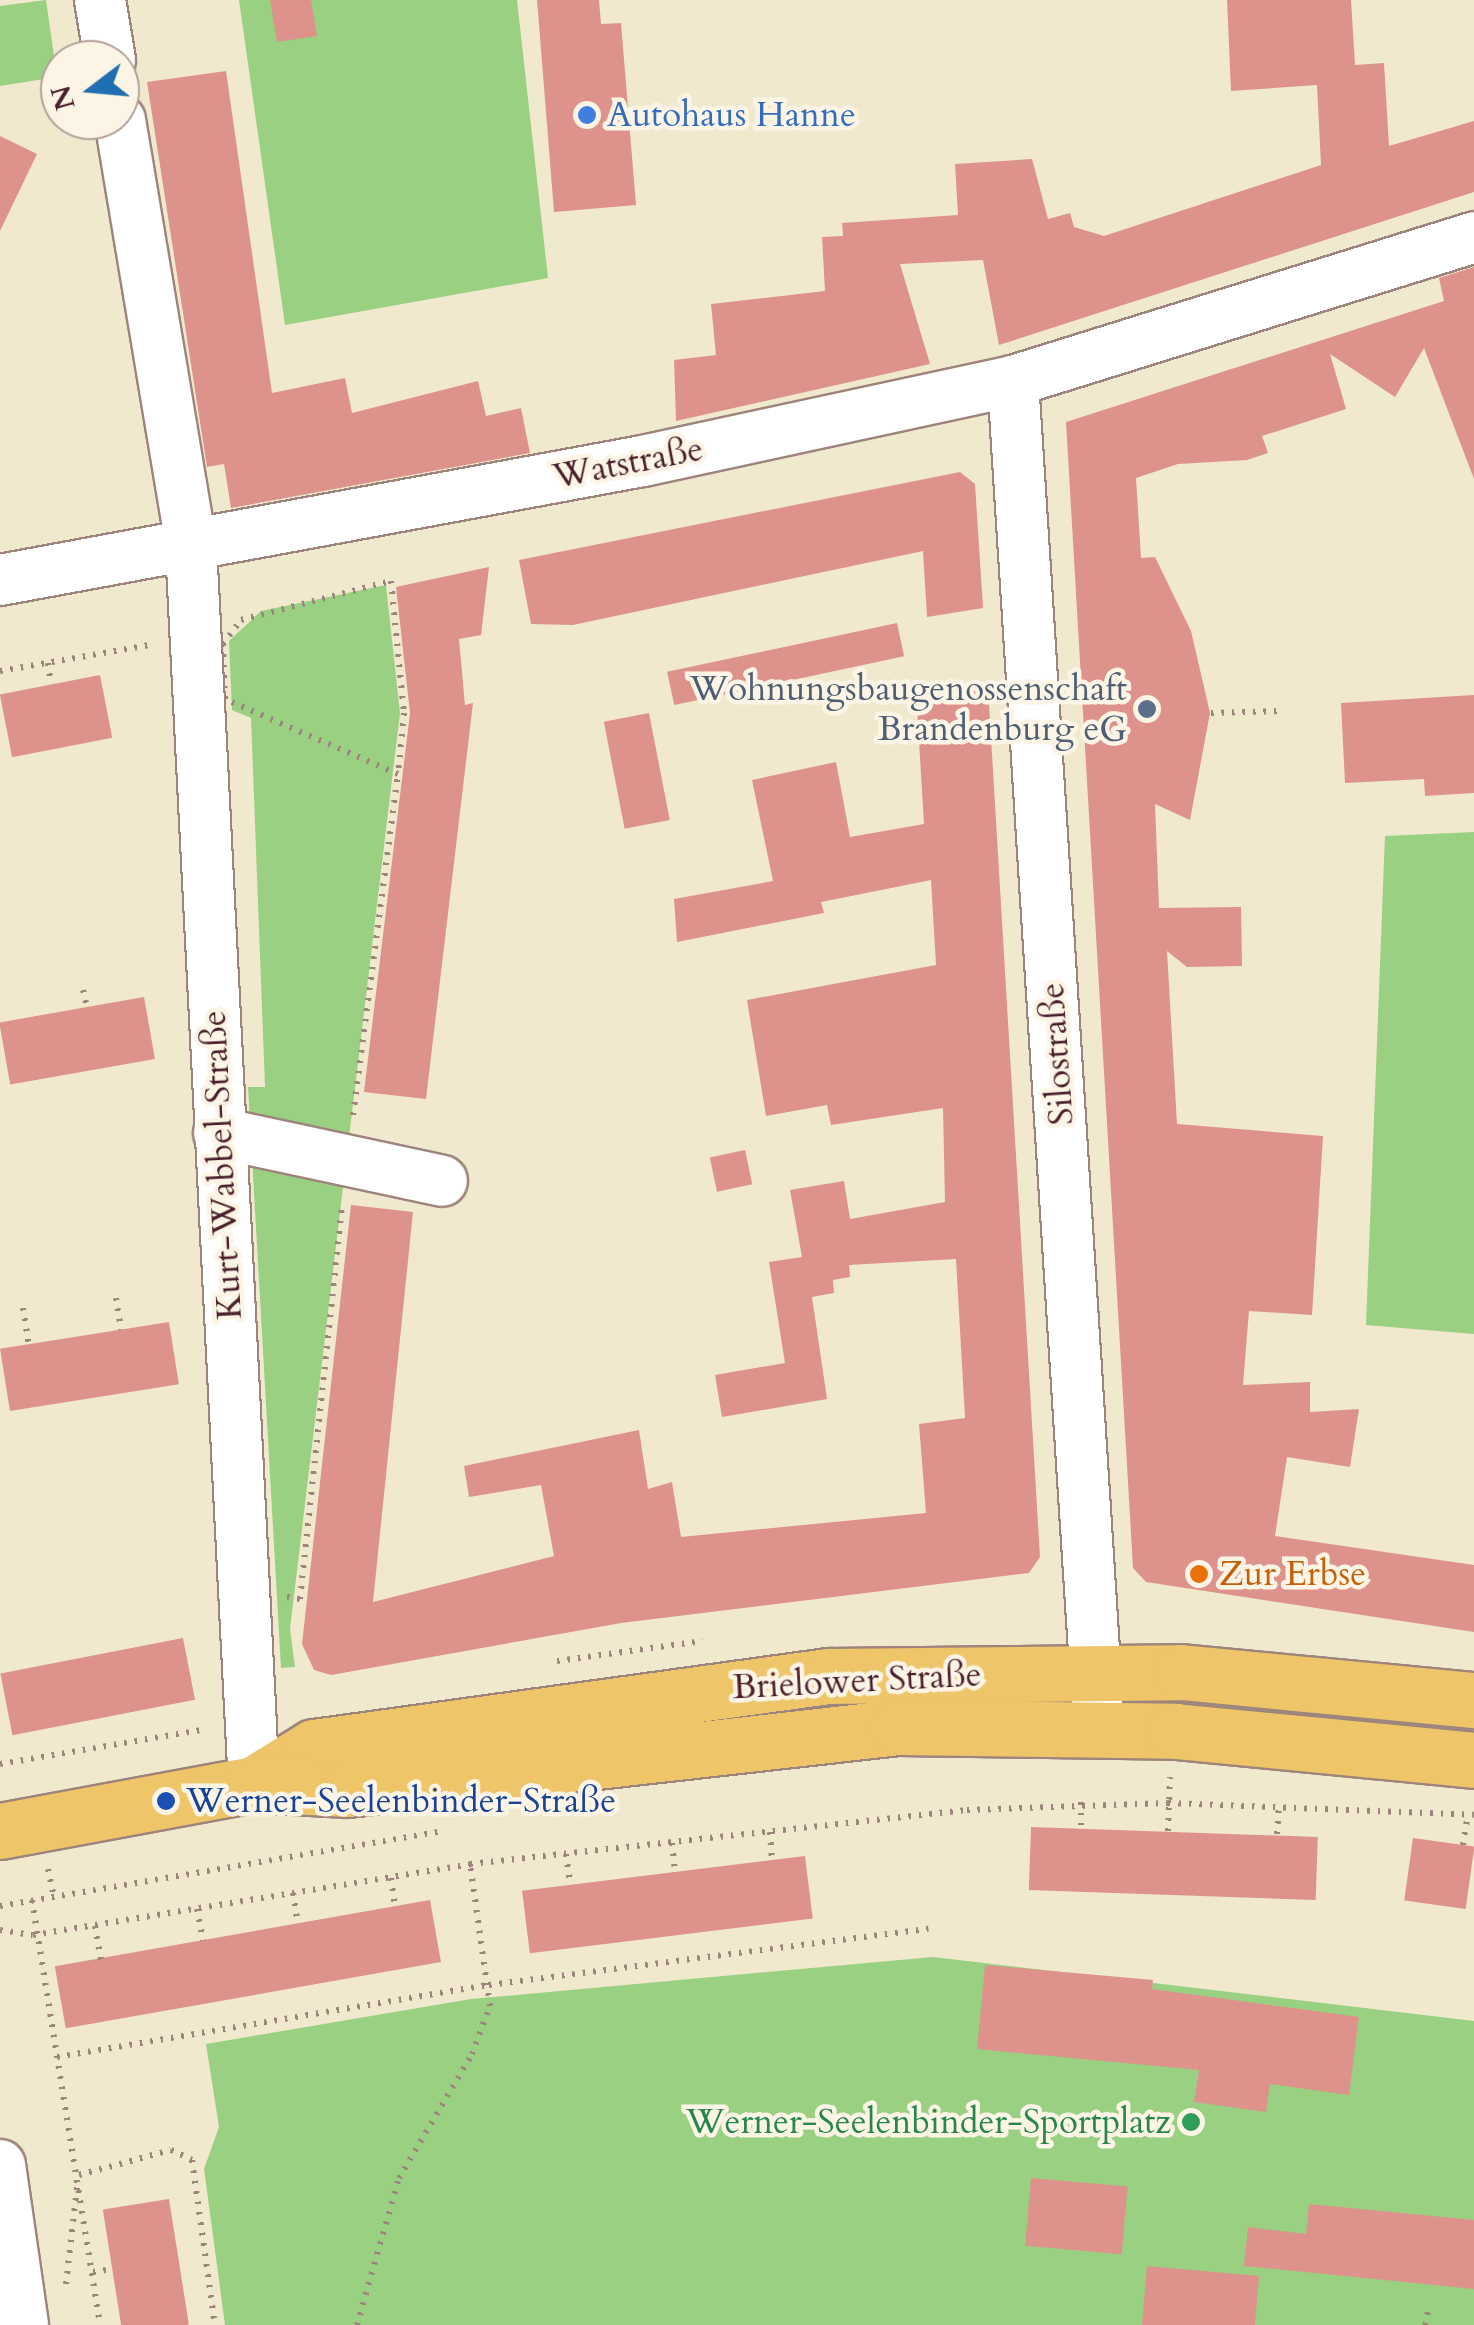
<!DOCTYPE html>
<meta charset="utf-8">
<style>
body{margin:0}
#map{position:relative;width:1474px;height:2325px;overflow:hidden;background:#f0e9ce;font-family:Cardo,serif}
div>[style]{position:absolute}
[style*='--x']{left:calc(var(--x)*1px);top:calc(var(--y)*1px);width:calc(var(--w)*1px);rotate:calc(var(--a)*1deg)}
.green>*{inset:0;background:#9ad082}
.building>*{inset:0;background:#dd938b;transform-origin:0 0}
.path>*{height:6px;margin-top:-3px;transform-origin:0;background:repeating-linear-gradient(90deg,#9d847c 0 2.5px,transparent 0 10.5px)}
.roads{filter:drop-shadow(2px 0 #9d847c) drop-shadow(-2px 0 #9d847c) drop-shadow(0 2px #9d847c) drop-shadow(0 -2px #9d847c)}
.minor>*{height:50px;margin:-25px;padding:0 25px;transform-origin:25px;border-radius:25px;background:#fff}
.major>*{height:55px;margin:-27.5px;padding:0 27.5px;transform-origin:27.5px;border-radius:27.5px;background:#eec569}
.dots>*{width:28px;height:28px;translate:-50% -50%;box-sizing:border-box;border:5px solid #fcf5e5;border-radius:50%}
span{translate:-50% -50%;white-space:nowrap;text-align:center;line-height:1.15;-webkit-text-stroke:9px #fcf5e5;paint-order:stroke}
.shop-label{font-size:35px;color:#366cbe}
.left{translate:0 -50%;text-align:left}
.street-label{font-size:35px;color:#4a1f2b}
.service-label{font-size:35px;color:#4e5e75}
.right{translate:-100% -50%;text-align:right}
.food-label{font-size:35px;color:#c56008}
.transit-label{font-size:35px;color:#164399}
.leisure-label{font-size:35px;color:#27864d}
.north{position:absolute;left:40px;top:40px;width:100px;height:100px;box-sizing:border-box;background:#fcf5e5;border:2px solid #b59f9b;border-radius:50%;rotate:254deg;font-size:28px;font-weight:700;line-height:40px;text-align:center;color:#4a1f2b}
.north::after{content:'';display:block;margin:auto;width:35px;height:45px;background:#1f6fb2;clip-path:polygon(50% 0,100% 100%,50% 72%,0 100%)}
</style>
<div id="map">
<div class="green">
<i style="clip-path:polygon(46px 0,57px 77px,0 86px,0 6px)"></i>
<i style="clip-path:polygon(239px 0,517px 0,548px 278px,285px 325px)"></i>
<i style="clip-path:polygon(386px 585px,400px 713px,290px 1629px,295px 1667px,281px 1668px,248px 1087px,265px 1087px,251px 718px,232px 710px,229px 641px,261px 611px)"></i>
<i style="clip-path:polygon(1474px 832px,1474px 1334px,1366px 1325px,1385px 836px)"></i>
<i style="clip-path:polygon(933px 1957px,1474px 2021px,1474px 2325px,225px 2325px,204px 2169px,219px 2127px,206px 2044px,471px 1999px)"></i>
</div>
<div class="building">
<i style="clip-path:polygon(270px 0,311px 0,317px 36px,277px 42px)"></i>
<i style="clip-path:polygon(537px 0,599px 0,601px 24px,621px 23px,636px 205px,554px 212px)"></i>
<i style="clip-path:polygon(1227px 0,1351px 0,1355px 65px,1384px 63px,1389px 146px,1474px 121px,1474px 192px,999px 345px,983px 260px,900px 264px,930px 364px,676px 421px,674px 360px,716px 355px,711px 304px,825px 291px,822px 237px,843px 236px,842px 223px,958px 215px,955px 164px,1032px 159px,1048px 219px,1070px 213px,1074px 227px,1104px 236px,1321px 165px,1317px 85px,1231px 91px)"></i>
<i style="clip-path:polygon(226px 71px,272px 393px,345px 378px,352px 413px,478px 381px,486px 416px,521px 408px,530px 453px,231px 508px,224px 464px,207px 467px,147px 82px)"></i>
<i style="clip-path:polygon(0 136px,37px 154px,0 231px)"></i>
<i style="clip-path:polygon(1474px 267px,1474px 479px,1424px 348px,1395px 397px,1330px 354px,1346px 409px,1262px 436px,1268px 453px,1247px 460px,1178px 464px,1136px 478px,1141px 558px,1155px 557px,1191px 631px,1210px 713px,1190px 820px,1155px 804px,1159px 908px,1241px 907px,1242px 966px,1187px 967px,1167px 951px,1177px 1124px,1323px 1136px,1312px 1315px,1249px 1311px,1243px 1385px,1310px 1382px,1310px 1412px,1359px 1409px,1350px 1467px,1287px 1457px,1275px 1536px,1474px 1565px,1474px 1632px,1146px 1582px,1133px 1568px,1066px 422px,1444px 301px,1439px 278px)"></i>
<i style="clip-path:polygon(960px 472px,975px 484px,983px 608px,927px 617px,923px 551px,573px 625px,531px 624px,519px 560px)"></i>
<i style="clip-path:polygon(489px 567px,481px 635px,459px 639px,465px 705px,473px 703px,426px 1099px,364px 1092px,410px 713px,396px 587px)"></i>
<i style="left:897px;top:623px;width:34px;height:235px;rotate:78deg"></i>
<i style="left:100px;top:675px;width:64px;height:102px;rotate:79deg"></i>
<i style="clip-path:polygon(988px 687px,1040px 1557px,1029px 1573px,621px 1623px,331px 1675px,314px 1670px,302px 1644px,351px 1205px,413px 1212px,373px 1602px,554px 1556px,541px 1485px,469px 1497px,464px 1466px,639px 1430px,648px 1489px,672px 1482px,681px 1537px,926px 1513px,919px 1424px,965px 1418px,956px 1259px,849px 1265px,850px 1277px,833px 1280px,834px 1293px,812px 1297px,827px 1399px,722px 1417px,715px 1375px,785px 1363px,769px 1262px,802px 1257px,790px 1190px,844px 1181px,850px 1219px,945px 1202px,943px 1108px,831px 1125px,827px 1105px,766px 1116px,747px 1000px,936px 965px,931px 880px,821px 902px,824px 913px,677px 942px,674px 899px,773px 881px,752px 780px,836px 762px,850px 837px,924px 824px,916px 691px)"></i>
<i style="clip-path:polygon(1474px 695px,1474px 793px,1425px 796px,1424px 779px,1345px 783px,1341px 703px)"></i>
<i style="left:649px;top:713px;width:109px;height:46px;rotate:79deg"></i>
<i style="left:144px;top:997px;width:63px;height:147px;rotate:80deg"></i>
<i style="left:745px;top:1150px;width:35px;height:36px;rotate:78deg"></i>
<i style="left:169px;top:1322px;width:63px;height:171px;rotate:81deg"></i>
<i style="left:183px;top:1638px;width:63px;height:186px;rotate:79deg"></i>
<i style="left:1031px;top:1827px;width:287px;height:63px;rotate:2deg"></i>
<i style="left:1413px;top:1838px;width:62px;height:63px;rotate:8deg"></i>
<i style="left:805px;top:1856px;width:63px;height:285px;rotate:83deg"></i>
<i style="left:430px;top:1900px;width:63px;height:381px;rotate:80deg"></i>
<i style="clip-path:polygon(985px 1965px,1153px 1980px,1152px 1989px,1359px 2017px,1349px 2095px,1270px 2084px,1266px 2112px,1194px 2102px,1199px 2070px,977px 2049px)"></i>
<i style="left:1031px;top:2178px;width:97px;height:68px;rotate:5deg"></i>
<i style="left:169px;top:2199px;width:127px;height:67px;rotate:81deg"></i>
<i style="clip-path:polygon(1309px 2204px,1474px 2220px,1474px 2289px,1244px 2266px,1248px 2227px,1306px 2234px)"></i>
<i style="clip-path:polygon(1147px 2266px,1259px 2276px,1255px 2325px,1142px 2325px)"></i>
</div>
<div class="path">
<i style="--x:391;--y:581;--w:133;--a:84.4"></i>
<i style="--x:404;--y:713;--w:61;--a:95.6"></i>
<i style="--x:398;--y:774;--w:189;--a:-156.6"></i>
<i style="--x:225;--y:699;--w:55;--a:-92.1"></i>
<i style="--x:223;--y:644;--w:30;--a:-53"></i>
<i style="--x:241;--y:620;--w:155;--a:-14.6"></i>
<i style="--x:48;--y:663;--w:21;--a:82"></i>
<i style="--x:0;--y:671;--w:156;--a:-9.9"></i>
<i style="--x:1211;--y:713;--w:70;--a:-1.6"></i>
<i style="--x:83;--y:990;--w:17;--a:77"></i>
<i style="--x:353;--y:1115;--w:344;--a:-82.5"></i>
<i style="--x:116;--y:1298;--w:32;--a:81"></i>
<i style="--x:23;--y:1308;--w:37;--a:81"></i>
<i style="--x:287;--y:1597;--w:13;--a:9"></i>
<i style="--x:300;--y:1599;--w:395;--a:-83.9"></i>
<i style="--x:557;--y:1661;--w:147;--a:-7.8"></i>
<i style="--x:0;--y:1764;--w:209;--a:-9.6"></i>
<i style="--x:1081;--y:1802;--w:27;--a:90"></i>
<i style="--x:1168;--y:1831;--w:54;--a:-87.9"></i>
<i style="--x:770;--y:1832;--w:28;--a:86"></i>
<i style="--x:1277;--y:1834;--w:29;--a:-86"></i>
<i style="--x:672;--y:1843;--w:28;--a:84"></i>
<i style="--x:1463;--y:1845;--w:31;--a:-81"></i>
<i style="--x:566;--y:1854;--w:30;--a:82"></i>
<i style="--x:48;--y:1869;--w:29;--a:78"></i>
<i style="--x:391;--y:1878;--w:28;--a:82"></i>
<i style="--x:293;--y:1893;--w:30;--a:81"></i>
<i style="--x:32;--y:1900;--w:430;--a:80.9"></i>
<i style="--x:0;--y:1906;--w:449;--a:-9.6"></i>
<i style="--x:197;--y:1909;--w:32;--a:79"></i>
<i style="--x:95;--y:1926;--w:34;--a:80"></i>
<i style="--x:0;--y:1930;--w:33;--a:9"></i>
<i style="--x:33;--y:1935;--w:443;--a:-9.2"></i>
<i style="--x:470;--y:1864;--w:500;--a:-6.2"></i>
<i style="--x:967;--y:1810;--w:201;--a:-2"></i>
<i style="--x:1168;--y:1803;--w:306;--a:2.2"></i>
<i style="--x:57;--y:2057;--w:438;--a:-9.5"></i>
<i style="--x:489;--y:1985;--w:443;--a:-7.3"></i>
<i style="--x:79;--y:2175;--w:95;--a:-15.2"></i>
<i style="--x:171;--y:2150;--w:23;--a:25"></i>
<i style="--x:192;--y:2160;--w:167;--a:82.1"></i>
<i style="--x:93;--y:2272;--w:19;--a:-9"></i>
<i style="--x:66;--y:2284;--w:98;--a:-83.5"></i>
<i style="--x:357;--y:2325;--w:153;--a:-74.1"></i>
<i style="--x:399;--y:2178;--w:144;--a:-59.5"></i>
<i style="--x:472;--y:2054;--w:51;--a:-69.4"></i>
<i style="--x:490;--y:2006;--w:143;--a:-98"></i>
<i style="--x:1425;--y:2325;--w:18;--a:-77"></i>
</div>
<div class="roads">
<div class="minor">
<i style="--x:100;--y:0;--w:61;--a:80.5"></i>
<i style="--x:120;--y:120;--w:432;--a:80.5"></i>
<i style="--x:191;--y:546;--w:1240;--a:87.09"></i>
<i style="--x:1013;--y:381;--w:1335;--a:86.35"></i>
<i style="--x:0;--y:580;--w:654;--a:-10.49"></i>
<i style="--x:643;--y:461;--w:379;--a:-12.2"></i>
<i style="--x:1013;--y:381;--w:483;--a:-17.3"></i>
<i style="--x:219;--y:1133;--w:228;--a:12.1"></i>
<i style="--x:0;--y:2165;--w:162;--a:81.8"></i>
</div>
<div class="major">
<i style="--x:254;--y:1784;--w:70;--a:-31.7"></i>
<i style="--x:314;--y:1747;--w:519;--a:-7.86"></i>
<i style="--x:828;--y:1676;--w:353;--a:-0.6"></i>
<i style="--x:1181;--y:1672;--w:294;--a:5.5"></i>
<i style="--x:0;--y:1831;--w:258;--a:-10.5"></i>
<i style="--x:254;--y:1784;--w:94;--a:3"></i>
<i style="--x:348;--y:1789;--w:553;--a:-6.43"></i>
<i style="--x:898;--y:1727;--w:277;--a:0.8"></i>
<i style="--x:1175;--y:1731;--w:300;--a:5.5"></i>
</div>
</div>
<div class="dots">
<i style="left:587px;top:115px;background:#3f7fe0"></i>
<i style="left:1147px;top:709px;background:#5c6f8a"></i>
<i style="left:1199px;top:1574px;background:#e8710a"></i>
<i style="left:166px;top:1801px;background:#1a4fb4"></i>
<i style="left:1191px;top:2122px;background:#2e9e5b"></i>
</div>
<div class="shop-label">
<span class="left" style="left:607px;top:115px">Autohaus Hanne</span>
</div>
<div class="street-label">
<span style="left:628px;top:463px;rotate:-11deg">Watstraße</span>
<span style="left:1057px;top:1054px;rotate:-94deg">Silostraße</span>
<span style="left:222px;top:1165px;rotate:-93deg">Kurt-Wabbel-Straße</span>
<span style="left:857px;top:1681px;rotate:-3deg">Brielower Straße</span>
</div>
<div class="service-label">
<span class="right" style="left:1127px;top:709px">Wohnungsbaugenossenschaft<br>Brandenburg eG</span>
</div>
<div class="food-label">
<span class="left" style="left:1219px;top:1574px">Zur Erbse</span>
</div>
<div class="transit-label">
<span class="left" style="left:186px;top:1801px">Werner-Seelenbinder-Straße</span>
</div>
<div class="leisure-label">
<span class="right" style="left:1171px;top:2122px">Werner-Seelenbinder-Sportplatz</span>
</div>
<div class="north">N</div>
</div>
